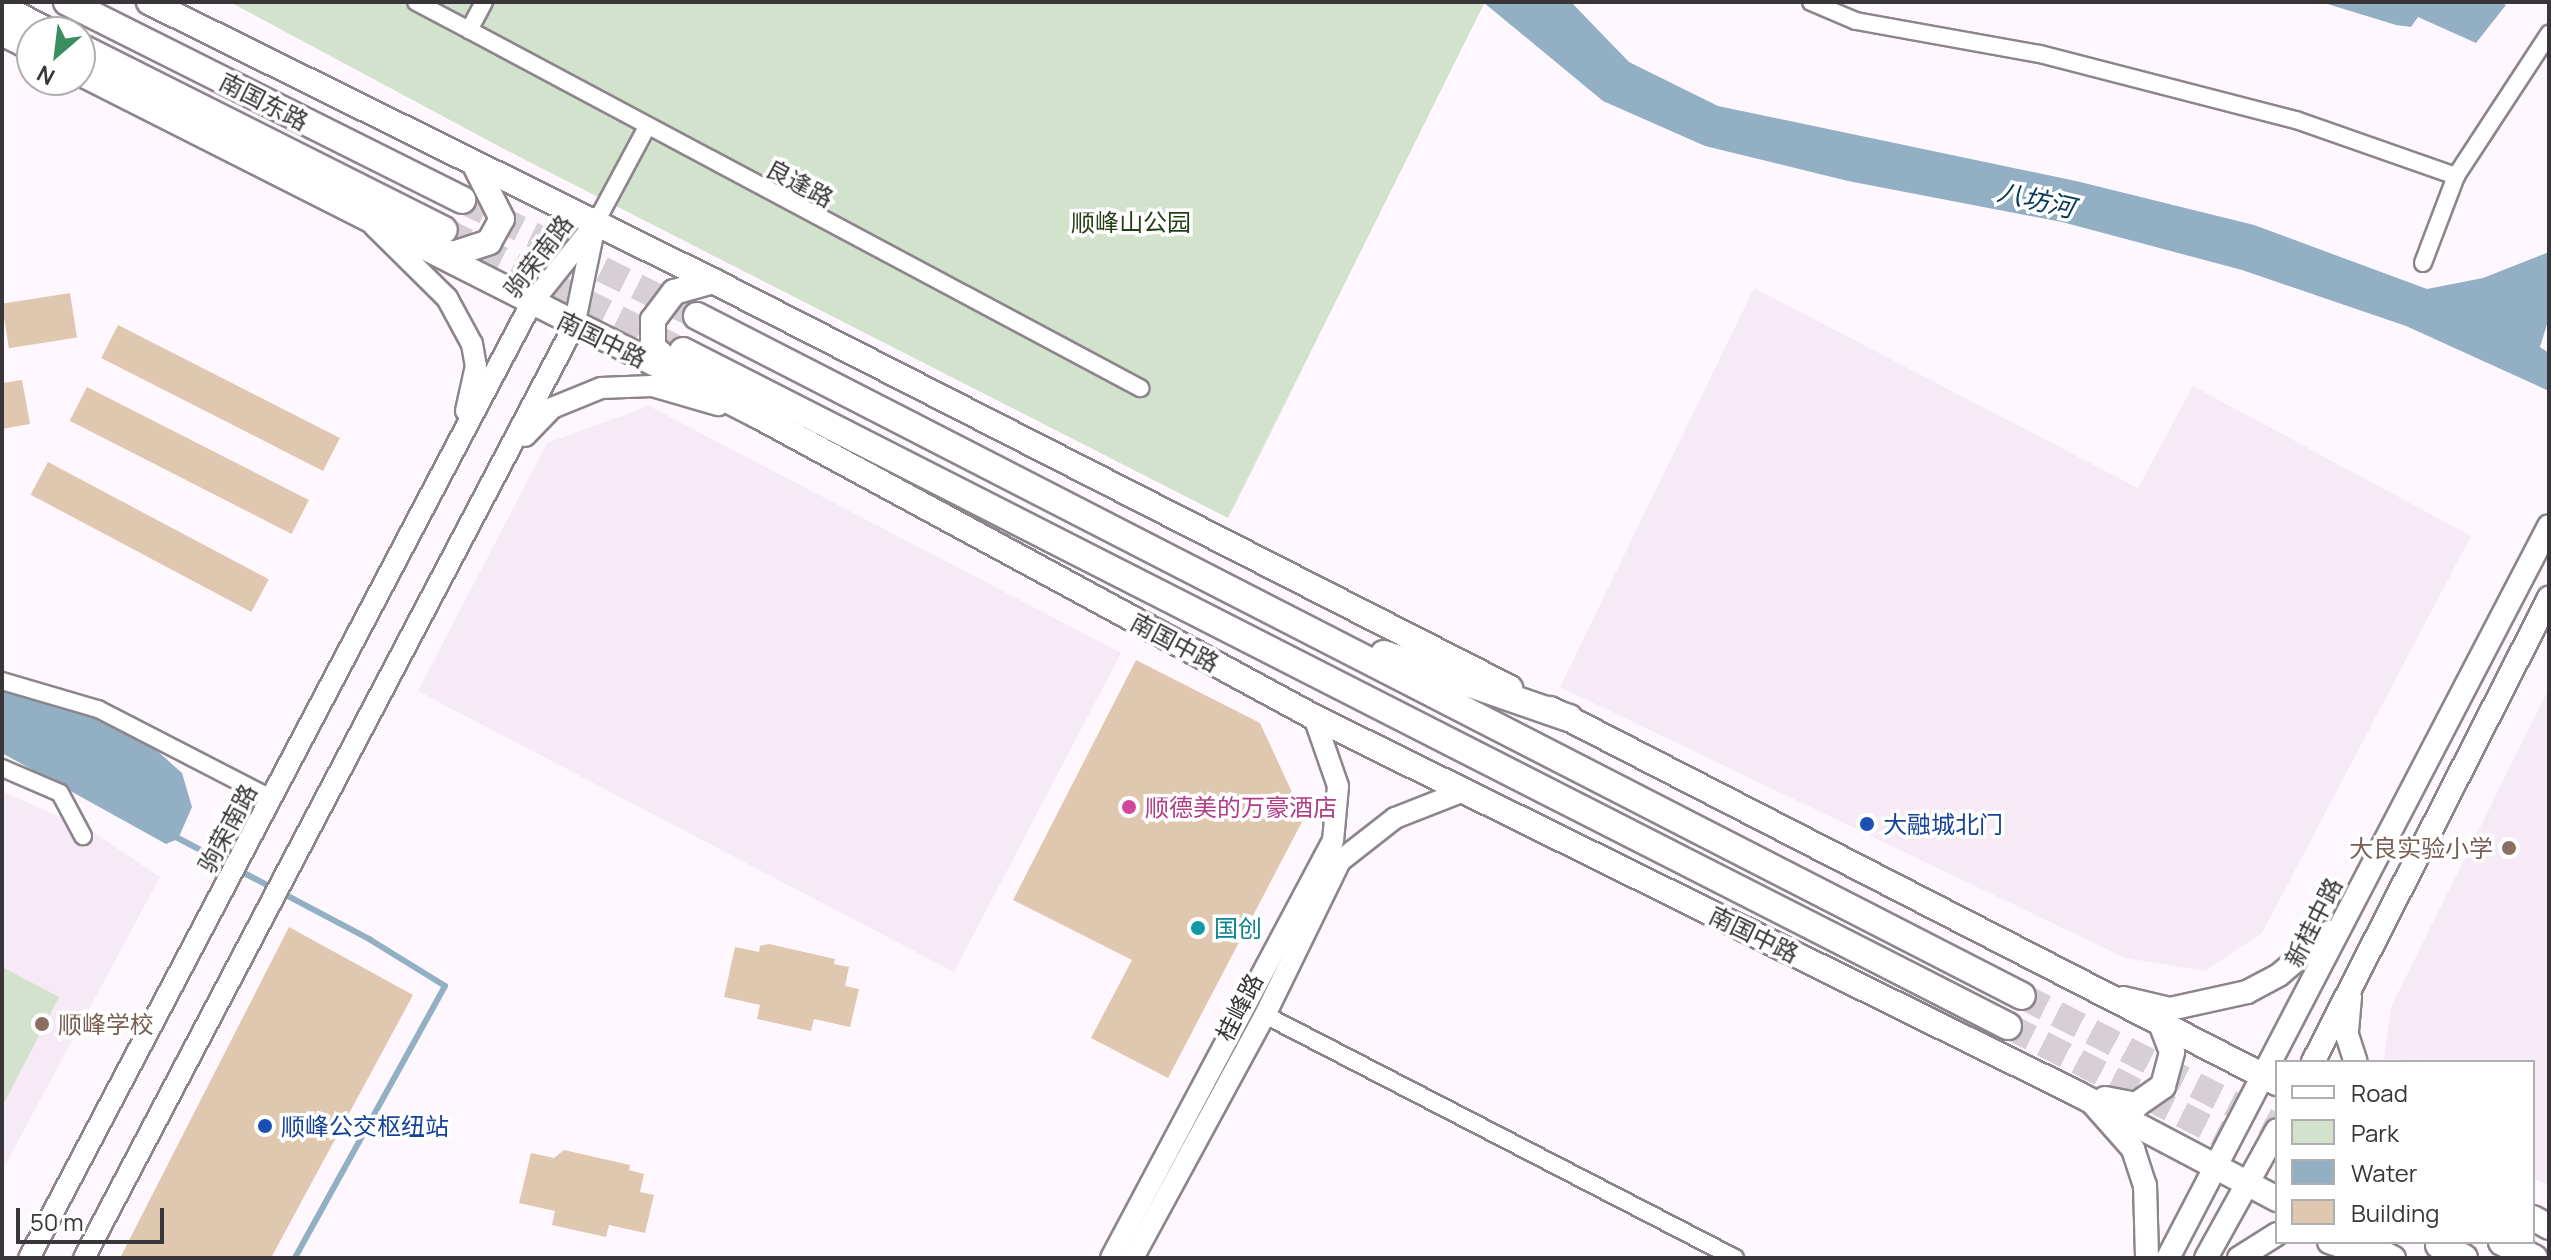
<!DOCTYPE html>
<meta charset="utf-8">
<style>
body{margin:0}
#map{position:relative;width:2551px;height:1260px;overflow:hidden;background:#fef7fe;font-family:Manrope,"Noto Sans SC",sans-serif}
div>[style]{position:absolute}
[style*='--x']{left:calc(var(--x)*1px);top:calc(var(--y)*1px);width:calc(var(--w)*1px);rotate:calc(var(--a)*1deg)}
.built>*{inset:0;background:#f6eaf6}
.green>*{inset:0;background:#d3e2cd}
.water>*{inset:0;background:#93afc3}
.stream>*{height:6px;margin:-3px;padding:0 3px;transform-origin:3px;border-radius:3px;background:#93afc3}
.building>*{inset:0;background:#dfc8af;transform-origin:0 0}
.trunk-tunnel>*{height:26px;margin-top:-13px;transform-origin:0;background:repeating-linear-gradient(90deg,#d6d0d6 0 26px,transparent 0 39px)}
.roads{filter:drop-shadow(2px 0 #8c868c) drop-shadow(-2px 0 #8c868c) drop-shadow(0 2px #8c868c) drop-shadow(0 -2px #8c868c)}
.minor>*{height:16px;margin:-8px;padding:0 8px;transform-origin:8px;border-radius:8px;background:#fff}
.tertiary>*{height:20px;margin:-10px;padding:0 10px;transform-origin:10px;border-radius:10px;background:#fff}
.secondary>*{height:22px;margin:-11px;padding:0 11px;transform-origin:11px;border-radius:11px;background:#fff}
.primary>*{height:24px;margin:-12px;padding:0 12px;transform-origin:12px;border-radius:12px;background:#fff}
.trunk>*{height:26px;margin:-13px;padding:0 13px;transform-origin:13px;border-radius:13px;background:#fff}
.dots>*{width:22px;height:22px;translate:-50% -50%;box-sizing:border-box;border:4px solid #fff;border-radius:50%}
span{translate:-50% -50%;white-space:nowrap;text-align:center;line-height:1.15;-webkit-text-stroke:7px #fff;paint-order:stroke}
.street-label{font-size:24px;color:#383638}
.park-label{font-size:24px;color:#243f17}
.hotel-label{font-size:24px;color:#b23c85}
.left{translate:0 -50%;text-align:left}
.transit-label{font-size:24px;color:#164399}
.education-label{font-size:24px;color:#785e54}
.right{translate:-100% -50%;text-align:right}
.culture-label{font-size:24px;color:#0d838f}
.water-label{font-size:26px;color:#043957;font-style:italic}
.frame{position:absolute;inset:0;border:4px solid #383638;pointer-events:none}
.legend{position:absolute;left:2275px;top:1060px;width:260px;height:184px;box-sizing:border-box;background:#fff;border:2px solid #afafaf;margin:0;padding:10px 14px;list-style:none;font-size:24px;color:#383638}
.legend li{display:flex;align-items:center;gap:16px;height:40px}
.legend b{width:40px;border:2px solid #afafaf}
.north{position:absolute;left:16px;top:16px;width:80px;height:80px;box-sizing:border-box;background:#fff;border:2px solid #afafaf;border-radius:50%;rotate:208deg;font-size:22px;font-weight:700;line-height:32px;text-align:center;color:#383638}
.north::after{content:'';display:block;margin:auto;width:28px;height:36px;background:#3a8e60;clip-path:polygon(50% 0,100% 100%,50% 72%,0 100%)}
.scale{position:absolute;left:16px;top:1208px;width:148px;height:36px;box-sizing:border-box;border:4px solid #383638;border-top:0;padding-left:10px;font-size:24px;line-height:28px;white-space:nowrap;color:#383638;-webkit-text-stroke:6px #fff;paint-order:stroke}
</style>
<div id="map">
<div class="built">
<i style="clip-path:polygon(1754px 288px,2138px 488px,2193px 386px,2471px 536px,2262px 933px,2205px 971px,2125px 958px,1560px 687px)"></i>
<i style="clip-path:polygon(649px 406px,1121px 653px,954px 972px,418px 691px,547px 443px)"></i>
<i style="clip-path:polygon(2549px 688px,2549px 1186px,2533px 1177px,2533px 1062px,2384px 1059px,2391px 1007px)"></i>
<i style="clip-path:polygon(2px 791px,93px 832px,160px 877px,2px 1171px)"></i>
</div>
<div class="green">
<i style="clip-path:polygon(230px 2px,1485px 2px,1228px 518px,504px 149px)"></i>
<i style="clip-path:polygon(2px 967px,59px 997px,2px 1107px)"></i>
</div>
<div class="water">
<i style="clip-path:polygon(1483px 2px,1571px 2px,1629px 62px,1718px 106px,2076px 181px,2254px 225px,2427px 289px,2483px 278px,2549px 252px,2549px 318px,2540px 347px,2549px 353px,2549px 391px,2406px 326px,2242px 270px,2062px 222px,1848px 181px,1705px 146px,1603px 101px)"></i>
<i style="clip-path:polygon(2321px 2px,2500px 2px,2506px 5px,2476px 43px,2418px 17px,2411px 27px,2396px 25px)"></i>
<i style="clip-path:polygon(2px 688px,80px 707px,155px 749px,182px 773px,192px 807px,178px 839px,166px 844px,2px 753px)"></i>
</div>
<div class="stream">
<i style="--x:174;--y:836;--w:221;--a:27.8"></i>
<i style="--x:369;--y:939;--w:89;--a:31.7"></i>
<i style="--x:445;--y:986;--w:311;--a:118.9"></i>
</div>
<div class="building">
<i style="left:70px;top:293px;width:45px;height:69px;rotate:81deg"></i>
<i style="left:118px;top:325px;width:249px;height:37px;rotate:27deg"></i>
<i style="clip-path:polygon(22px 380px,30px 424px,2px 429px,2px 383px)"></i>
<i style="left:87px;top:387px;width:249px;height:38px;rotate:27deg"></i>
<i style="left:48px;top:462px;width:250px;height:37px;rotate:28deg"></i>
<i style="clip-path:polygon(1136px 660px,1260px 723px,1304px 818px,1168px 1078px,1091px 1038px,1132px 960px,1013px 900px)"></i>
<i style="clip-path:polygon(289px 927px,413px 995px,271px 1258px,120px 1258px)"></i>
<i style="clip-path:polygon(769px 944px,835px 959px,834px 964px,849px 967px,845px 986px,859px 989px,850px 1027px,814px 1019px,811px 1031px,757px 1019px,760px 1005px,724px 997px,735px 947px,759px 952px,760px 946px)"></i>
<i style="clip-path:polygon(564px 1150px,630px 1165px,629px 1170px,644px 1174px,640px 1192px,654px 1195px,645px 1233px,609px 1225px,606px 1237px,552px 1225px,555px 1211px,519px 1203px,531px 1153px,554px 1158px)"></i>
</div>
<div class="trunk-tunnel">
<i style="--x:462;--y:200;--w:262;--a:26.3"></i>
<i style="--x:444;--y:230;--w:268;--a:26.9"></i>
<i style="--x:2022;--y:996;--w:287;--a:27.2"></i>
<i style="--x:2008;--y:1026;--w:302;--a:27"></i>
</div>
<div class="roads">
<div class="minor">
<i style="--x:416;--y:2;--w:60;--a:27.8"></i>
<i style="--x:484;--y:2;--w:32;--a:118"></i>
<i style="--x:469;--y:30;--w:761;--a:28.08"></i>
<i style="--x:1811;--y:2;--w:49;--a:22.9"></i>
<i style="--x:1856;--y:21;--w:187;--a:10.2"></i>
<i style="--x:2040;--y:54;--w:264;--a:14.5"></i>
<i style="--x:2296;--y:120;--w:170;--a:19.3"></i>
<i style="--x:595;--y:224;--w:108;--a:-61.8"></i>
<i style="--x:2423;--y:263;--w:93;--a:-69.2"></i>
<i style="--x:2456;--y:176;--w:170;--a:-56.8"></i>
<i style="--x:2;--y:681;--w:100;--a:16.3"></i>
<i style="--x:98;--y:709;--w:196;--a:27.3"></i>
<i style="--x:2;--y:768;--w:63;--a:23.3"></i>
<i style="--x:60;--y:793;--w:49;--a:61.9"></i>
<i style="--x:1265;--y:1015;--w:529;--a:27.34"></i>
</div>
<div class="tertiary">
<i style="--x:374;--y:226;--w:103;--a:44.6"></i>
<i style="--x:447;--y:298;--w:52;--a:61.5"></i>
<i style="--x:472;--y:344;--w:22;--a:80"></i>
<i style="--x:476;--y:366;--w:46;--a:102.5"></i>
<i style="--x:525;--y:436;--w:39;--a:-46"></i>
<i style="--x:552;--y:408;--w:53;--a:-22.2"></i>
<i style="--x:601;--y:388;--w:51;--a:-2.2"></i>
<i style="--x:652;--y:386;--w:69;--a:16.1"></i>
<i style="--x:29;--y:1258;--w:1078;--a:-62.25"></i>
<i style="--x:531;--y:304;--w:102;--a:-51.3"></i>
<i style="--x:84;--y:1258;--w:1053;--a:-62.27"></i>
<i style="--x:574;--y:326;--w:99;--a:-78.3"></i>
<i style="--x:1111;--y:1258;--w:472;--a:-62"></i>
<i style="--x:1333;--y:841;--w:55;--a:-84.8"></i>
<i style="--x:1338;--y:786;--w:73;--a:-109.2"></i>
<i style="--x:1133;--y:1258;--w:277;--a:-61.5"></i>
<i style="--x:1265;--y:1015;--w:171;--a:-64"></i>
<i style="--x:1340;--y:861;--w:70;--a:-38"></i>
<i style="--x:1395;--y:818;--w:74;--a:-21.4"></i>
</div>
<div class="secondary">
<i style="--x:2350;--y:997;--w:38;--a:95"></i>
<i style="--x:2347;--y:1035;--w:28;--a:72"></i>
<i style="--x:2123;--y:998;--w:48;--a:13.2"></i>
<i style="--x:2170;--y:1009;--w:79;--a:-12.4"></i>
<i style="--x:2247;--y:992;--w:36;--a:-28"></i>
<i style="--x:2279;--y:975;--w:66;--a:-40.7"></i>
<i style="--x:2313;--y:1062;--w:521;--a:-63.04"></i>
<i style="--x:2094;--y:1105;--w:59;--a:48.4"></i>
<i style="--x:2133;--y:1149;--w:38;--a:72"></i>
<i style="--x:2145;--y:1185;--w:73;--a:88.4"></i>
<i style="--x:2329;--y:1242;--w:49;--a:19.2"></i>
<i style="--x:2168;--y:1258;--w:825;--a:-62.5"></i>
<i style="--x:2206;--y:1258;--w:146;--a:-61"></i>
<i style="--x:2239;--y:1258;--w:45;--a:-32.3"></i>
</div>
<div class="primary">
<i style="--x:149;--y:2;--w:629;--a:26.32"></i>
<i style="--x:713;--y:281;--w:895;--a:27.05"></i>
<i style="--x:2;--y:33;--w:34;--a:27"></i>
<i style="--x:80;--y:73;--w:760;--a:26.83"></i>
<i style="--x:758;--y:416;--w:632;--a:28.43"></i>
<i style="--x:1314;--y:717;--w:852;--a:26.26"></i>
<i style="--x:2078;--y:1094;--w:225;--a:27.8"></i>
<i style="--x:434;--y:249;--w:20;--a:15"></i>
<i style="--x:453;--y:254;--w:38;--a:-18"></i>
<i style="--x:489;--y:242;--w:26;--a:-61"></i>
<i style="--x:502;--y:219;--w:60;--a:-116.6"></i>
<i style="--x:677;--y:368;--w:32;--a:-139"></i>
<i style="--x:653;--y:347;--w:27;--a:-90"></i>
<i style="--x:653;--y:320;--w:35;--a:-53"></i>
<i style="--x:674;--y:292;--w:41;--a:-15.8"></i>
<i style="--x:1550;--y:709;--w:818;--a:27.22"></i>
<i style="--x:2105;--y:1099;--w:32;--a:11"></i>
<i style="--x:2136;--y:1105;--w:33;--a:-35"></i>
<i style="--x:2163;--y:1086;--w:35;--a:-75"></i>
<i style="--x:2172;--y:1052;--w:34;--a:-111"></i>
<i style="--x:2533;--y:1218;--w:18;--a:29"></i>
<i style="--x:2361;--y:1242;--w:36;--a:27"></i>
</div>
<div class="trunk">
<i style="--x:67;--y:2;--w:442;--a:26.6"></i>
<i style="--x:2;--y:8;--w:53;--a:27.1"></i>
<i style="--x:80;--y:47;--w:407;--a:26.7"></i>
<i style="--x:697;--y:316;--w:1489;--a:27.17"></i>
<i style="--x:683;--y:351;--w:1487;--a:27"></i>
<i style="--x:1384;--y:654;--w:196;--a:19.1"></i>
<i style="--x:2502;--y:1242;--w:36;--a:27"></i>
<i style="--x:2439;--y:1245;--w:28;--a:27"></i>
</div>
</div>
<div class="dots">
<i style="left:1129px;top:807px;background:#d1479c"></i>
<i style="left:1867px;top:824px;background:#1a4fb4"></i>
<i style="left:2509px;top:848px;background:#8d6e63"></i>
<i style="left:1198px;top:928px;background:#0f9aa8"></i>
<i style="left:42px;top:1024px;background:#8d6e63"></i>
<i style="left:265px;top:1126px;background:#1a4fb4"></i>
</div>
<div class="street-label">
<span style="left:264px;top:101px;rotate:27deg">南国东路</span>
<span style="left:800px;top:183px;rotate:28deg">良逢路</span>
<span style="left:538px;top:256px;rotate:-53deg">驹荣南路</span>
<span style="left:602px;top:339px;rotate:26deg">南国中路</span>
<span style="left:1175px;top:642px;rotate:28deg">南国中路</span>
<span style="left:227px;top:828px;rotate:-62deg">驹荣南路</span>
<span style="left:2313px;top:922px;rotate:-63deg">新桂中路</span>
<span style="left:1754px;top:934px;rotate:26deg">南国中路</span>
<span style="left:1239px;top:1007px;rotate:-63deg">桂峰路</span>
</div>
<div class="park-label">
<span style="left:1131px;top:222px">顺峰山公园</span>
</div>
<div class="hotel-label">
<span class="left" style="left:1145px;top:807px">顺德美的万豪酒店</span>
</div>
<div class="transit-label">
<span class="left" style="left:1883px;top:824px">大融城北门</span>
<span class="left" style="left:281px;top:1126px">顺峰公交枢纽站</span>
</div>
<div class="education-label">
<span class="right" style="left:2493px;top:848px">大良实验小学</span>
<span class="left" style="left:58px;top:1024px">顺峰学校</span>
</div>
<div class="culture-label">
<span class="left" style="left:1214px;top:928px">国创</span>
</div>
<div class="water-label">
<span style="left:2036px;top:200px;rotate:13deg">八坊河</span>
</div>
<div class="frame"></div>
<ul class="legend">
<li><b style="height:10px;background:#fff"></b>Road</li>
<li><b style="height:22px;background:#d3e2cd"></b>Park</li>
<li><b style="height:22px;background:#93afc3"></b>Water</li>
<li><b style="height:22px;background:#dfc8af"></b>Building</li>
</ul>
<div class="north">N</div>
<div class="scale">50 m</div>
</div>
